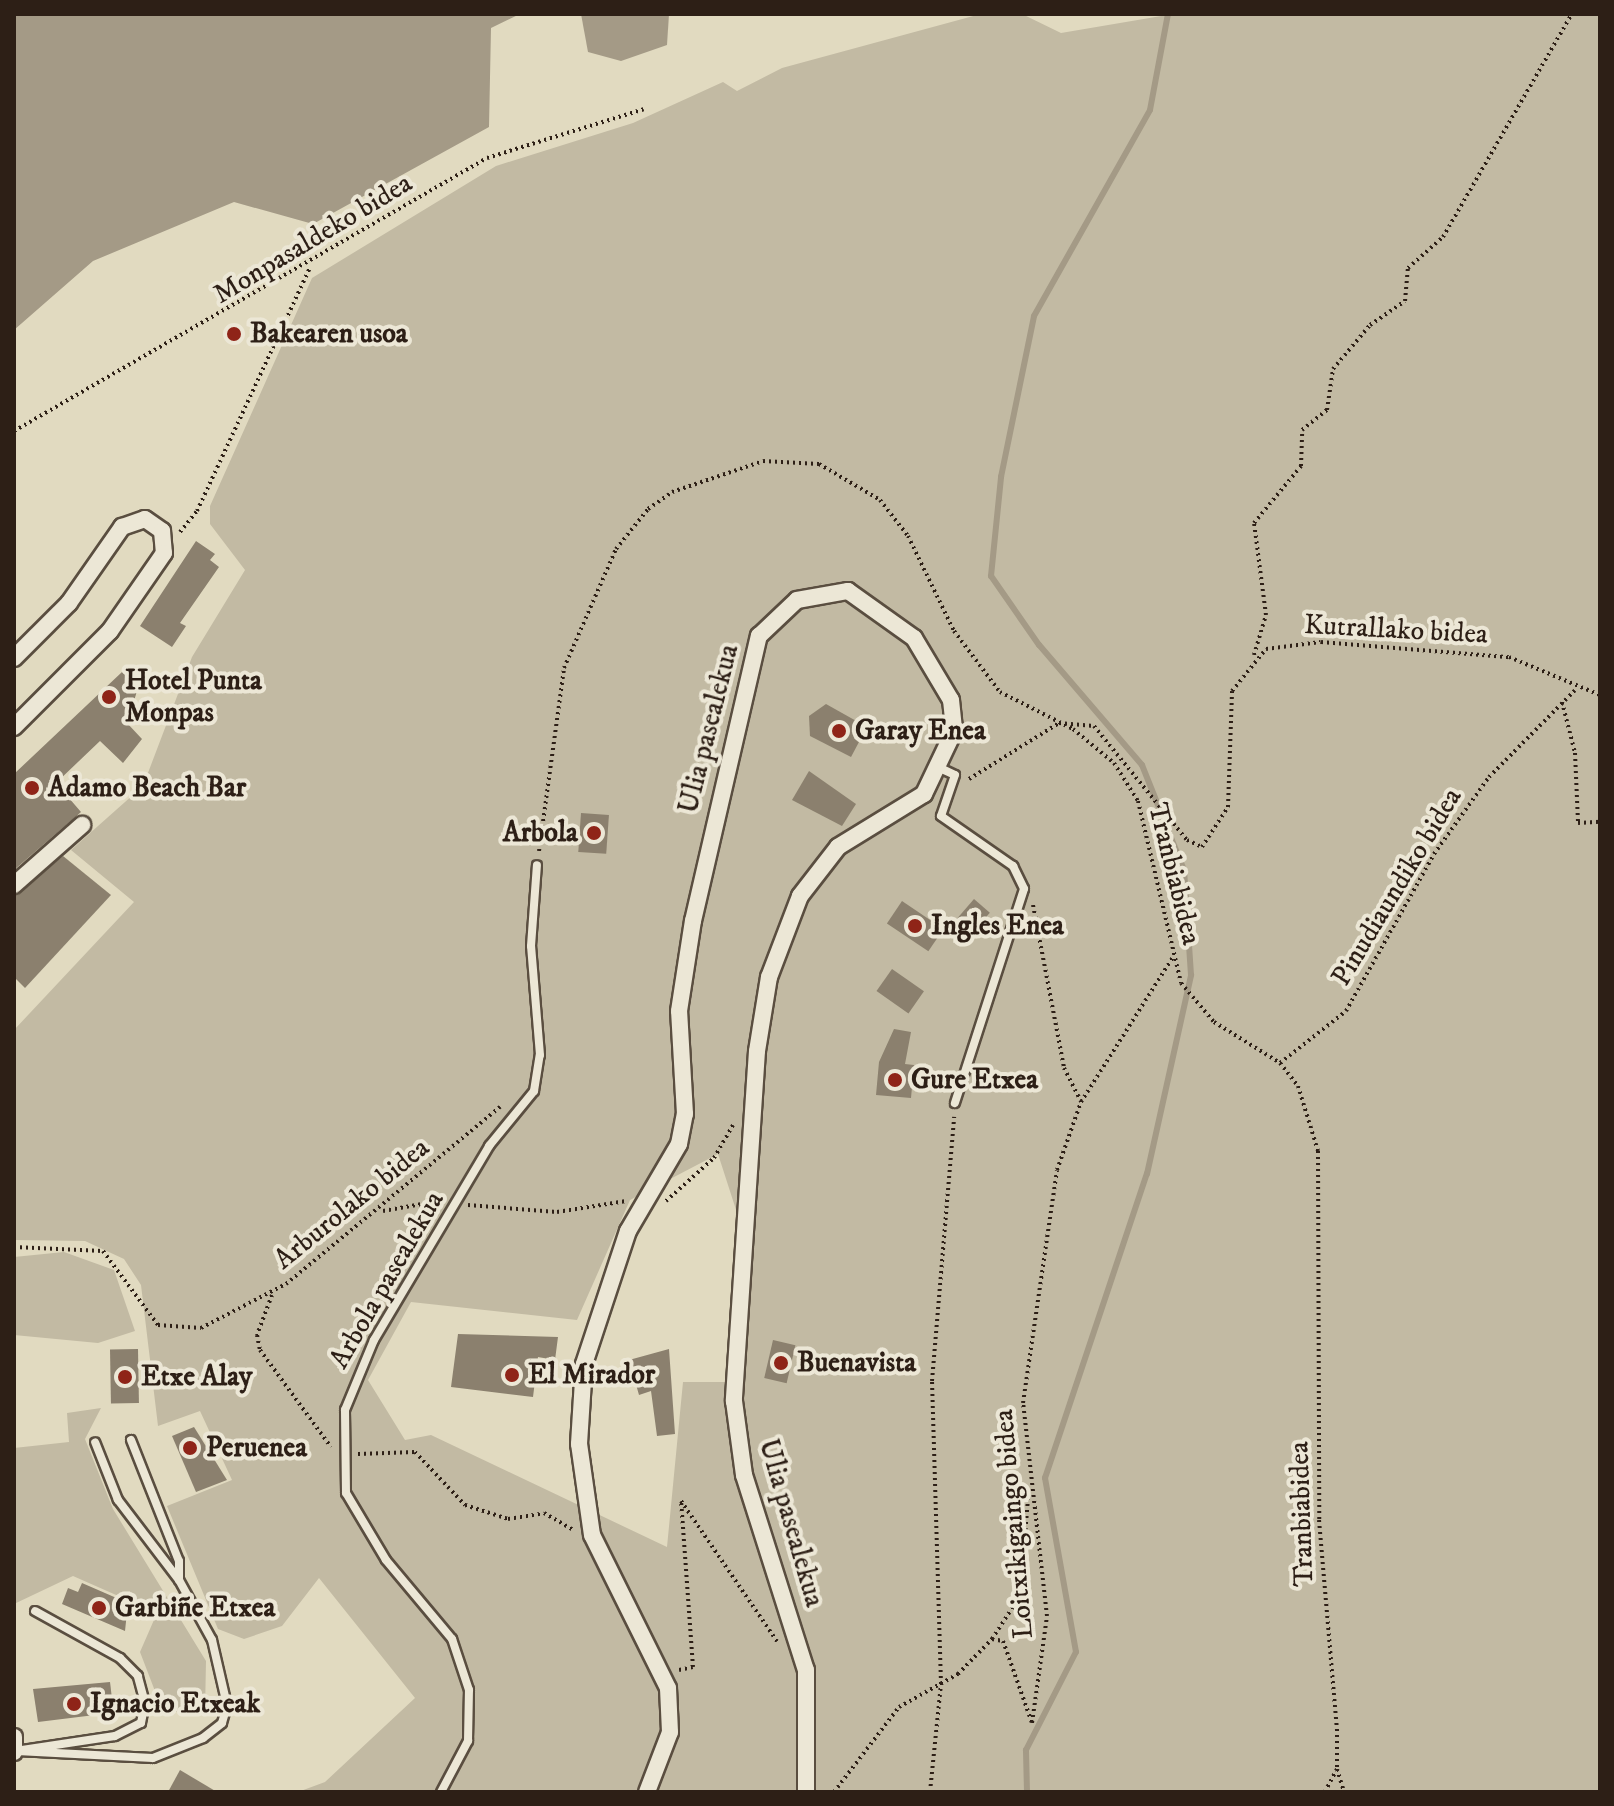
<!DOCTYPE html>
<meta charset="utf-8">
<style>
body{margin:0}
#map{position:relative;width:1614px;height:1806px;overflow:hidden;background:#e1dac0;font-family:"IM FELL DW Pica",serif}
div>[style]{position:absolute}
[style*='--x']{left:calc(var(--x)*1px);top:calc(var(--y)*1px);width:calc(var(--w)*1px);rotate:calc(var(--a)*1deg)}
.green>*{inset:0;background:#c2baa3}
.water>*{inset:0;background:#a49a86}
.stream>*{height:6px;margin:-3px;padding:0 3px;transform-origin:3px;border-radius:3px;background:#a49a86}
.building>*{inset:0;background:#8b806e;transform-origin:0 0}
.path>*{height:4px;margin-top:-2px;transform-origin:0;background:repeating-linear-gradient(90deg,#2d1f16 0 2px,transparent 0 6px)}
.roads{filter:drop-shadow(2px 0 #5a4e40) drop-shadow(-2px 0 #5a4e40) drop-shadow(0 2px #5a4e40) drop-shadow(0 -2px #5a4e40)}
.lane>*{height:8px;margin:-4px;padding:0 4px;transform-origin:4px;border-radius:4px;background:#ece7d6}
.street>*{height:16px;margin:-8px;padding:0 8px;transform-origin:8px;border-radius:8px;background:#ece7d6}
.dots>*{width:22px;height:22px;translate:-50% -50%;box-sizing:border-box;border:4px solid #ece7d6;border-radius:50%}
span{translate:-50% -50%;white-space:nowrap;text-align:center;line-height:1.15;-webkit-text-stroke:8px #ece7d6;paint-order:stroke}
.street-label{font-size:28px;color:#2d1f16}
.poi-label{font-size:28px;color:#2d1f16;font-weight:700}
.left{translate:0 -50%;text-align:left}
.right{translate:-100% -50%;text-align:right}
.frame{position:absolute;inset:0;border:16px solid #2d1f16;pointer-events:none}
</style>
<div id="map">
<div class="green">
<i style="clip-path:polygon(evenodd,1022px 14px,1061px 33px,1173px 14px,1600px 14px,1600px 1792px,298px 1792px,325px 1782px,415px 1698px,319px 1578px,282px 1626px,244px 1639px,218px 1629px,167px 1506px,232px 1480px,200px 1411px,158px 1426px,141px 1285px,124px 1259px,85px 1241px,14px 1240px,14px 1030px,134px 902px,71px 850px,143px 786px,192px 657px,245px 570px,210px 524px,210px 506px,312px 278px,496px 166px,633px 123px,723px 82px,737px 91px,782px 68px,977px 15px,1022px 14px,718px 1154px,738px 1216px,750px 1222px,742px 1382px,683px 1382px,667px 1547px,431px 1435px,405px 1440px,368px 1380px,411px 1302px,577px 1320px,630px 1200px,718px 1154px)"></i>
<i style="clip-path:polygon(64px 1252px,114px 1270px,135px 1331px,98px 1343px,14px 1335px,14px 1257px)"></i>
<i style="clip-path:polygon(101px 1408px,85px 1439px,113px 1509px,206px 1661px,205px 1712px,163px 1712px,140px 1652px,157px 1613px,73px 1576px,14px 1604px,14px 1448px,69px 1442px,67px 1413px)"></i>
</div>
<div class="water">
<i style="clip-path:polygon(14px 14px,520px 14px,491px 28px,489px 127px,313px 224px,234px 202px,93px 261px,14px 330px)"></i>
<i style="clip-path:polygon(581px 14px,669px 14px,667px 45px,621px 61px,588px 52px)"></i>
</div>
<div class="stream">
<i style="--x:1027;--y:1792;--w:42;--a:-91.4"></i>
<i style="--x:1026;--y:1750;--w:110;--a:-63"></i>
<i style="--x:1076;--y:1652;--w:177;--a:-100.1"></i>
<i style="--x:1045;--y:1478;--w:321;--a:-71.5"></i>
<i style="--x:1147;--y:1174;--w:204;--a:-77.5"></i>
<i style="--x:1191;--y:975;--w:105;--a:-93.8"></i>
<i style="--x:1184;--y:870;--w:113;--a:-111.8"></i>
<i style="--x:1142;--y:765;--w:158;--a:-130.6"></i>
<i style="--x:1039;--y:645;--w:84;--a:-124.8"></i>
<i style="--x:991;--y:576;--w:100;--a:-84.2"></i>
<i style="--x:1001;--y:477;--w:164;--a:-78.4"></i>
<i style="--x:1034;--y:316;--w:236;--a:-60.6"></i>
<i style="--x:1150;--y:110;--w:98;--a:-79.4"></i>
</div>
<div class="building">
<i style="clip-path:polygon(196px 541px,215px 554px,210px 560px,219px 567px,180px 623px,186px 626px,172px 647px,140px 626px)"></i>
<i style="clip-path:polygon(122px 672px,138px 688px,127px 723px,142px 739px,123px 763px,100px 741px,56px 783px,81px 812px,14px 870px,14px 774px)"></i>
<i style="clip-path:polygon(826px 704px,867px 727px,851px 757px,810px 736px,809px 716px)"></i>
<i style="clip-path:polygon(809px 771px,856px 804px,842px 826px,792px 800px)"></i>
<i style="left:581px;top:813px;width:28px;height:39px;rotate:4deg"></i>
<i style="clip-path:polygon(63px 856px,111px 895px,25px 988px,14px 977px,14px 896px)"></i>
<i style="left:974px;top:899px;width:21px;height:27px;rotate:41deg"></i>
<i style="left:902px;top:901px;width:50px;height:27px;rotate:34deg"></i>
<i style="left:892px;top:969px;width:39px;height:27px;rotate:35deg"></i>
<i style="clip-path:polygon(894px 1029px,911px 1032px,905px 1064px,914px 1065px,911px 1098px,876px 1095px,879px 1062px)"></i>
<i style="clip-path:polygon(458px 1334px,558px 1337px,555px 1360px,538px 1357px,533px 1397px,451px 1387px)"></i>
<i style="left:773px;top:1340px;width:23px;height:39px;rotate:13deg"></i>
<i style="left:138px;top:1349px;width:54px;height:28px;rotate:89deg"></i>
<i style="clip-path:polygon(669px 1349px,675px 1434px,657px 1436px,651px 1391px,639px 1395px,629px 1360px)"></i>
<i style="clip-path:polygon(194px 1427px,227px 1480px,196px 1492px,172px 1436px)"></i>
<i style="clip-path:polygon(82px 1583px,128px 1603px,125px 1631px,62px 1604px,68px 1588px,78px 1592px)"></i>
<i style="clip-path:polygon(110px 1682px,113px 1707px,103px 1714px,38px 1722px,33px 1689px)"></i>
<i style="clip-path:polygon(180px 1770px,217px 1792px,168px 1792px)"></i>
</div>
<div class="path">
<i style="--x:14;--y:431;--w:546;--a:-29.99"></i>
<i style="--x:487;--y:158;--w:164;--a:-17.3"></i>
<i style="--x:180;--y:532;--w:27;--a:-51"></i>
<i style="--x:197;--y:511;--w:268;--a:-65.1"></i>
<i style="--x:1254;--y:655;--w:42;--a:-73.3"></i>
<i style="--x:1266;--y:615;--w:93;--a:-97.4"></i>
<i style="--x:1254;--y:523;--w:74;--a:-50.5"></i>
<i style="--x:1301;--y:466;--w:36;--a:-88"></i>
<i style="--x:1302;--y:430;--w:32;--a:-39"></i>
<i style="--x:1327;--y:410;--w:41;--a:-81.7"></i>
<i style="--x:1333;--y:369;--w:57;--a:-49.9"></i>
<i style="--x:1370;--y:325;--w:42;--a:-34.4"></i>
<i style="--x:1405;--y:301;--w:33;--a:-85"></i>
<i style="--x:1408;--y:268;--w:47;--a:-41.5"></i>
<i style="--x:1443;--y:237;--w:258;--a:-60"></i>
<i style="--x:1562;--y:702;--w:53;--a:75.7"></i>
<i style="--x:1575;--y:753;--w:70;--a:87.5"></i>
<i style="--x:1578;--y:823;--w:22;--a:-3"></i>
<i style="--x:969;--y:779;--w:106;--a:-31.9"></i>
<i style="--x:1059;--y:723;--w:35;--a:5"></i>
<i style="--x:1094;--y:726;--w:147;--a:50.8"></i>
<i style="--x:1187;--y:840;--w:17;--a:25"></i>
<i style="--x:1202;--y:847;--w:48;--a:-57"></i>
<i style="--x:1228;--y:807;--w:116;--a:-88"></i>
<i style="--x:1232;--y:691;--w:54;--a:-51"></i>
<i style="--x:1266;--y:649;--w:55;--a:-7.3"></i>
<i style="--x:1321;--y:642;--w:189;--a:4.6"></i>
<i style="--x:1509;--y:657;--w:99;--a:22.7"></i>
<i style="--x:539;--y:851;--w:185;--a:-82.2"></i>
<i style="--x:564;--y:668;--w:130;--a:-66.4"></i>
<i style="--x:616;--y:549;--w:51;--a:-51.3"></i>
<i style="--x:648;--y:509;--w:29;--a:-35"></i>
<i style="--x:672;--y:492;--w:96;--a:-18.8"></i>
<i style="--x:763;--y:461;--w:56;--a:3.1"></i>
<i style="--x:819;--y:464;--w:71;--a:30.5"></i>
<i style="--x:880;--y:500;--w:46;--a:52.1"></i>
<i style="--x:908;--y:536;--w:106;--a:64.2"></i>
<i style="--x:954;--y:631;--w:76;--a:53"></i>
<i style="--x:1000;--y:692;--w:82;--a:26.9"></i>
<i style="--x:1073;--y:729;--w:53;--a:39.7"></i>
<i style="--x:1114;--y:763;--w:45;--a:57.7"></i>
<i style="--x:1138;--y:801;--w:187;--a:76.7"></i>
<i style="--x:1181;--y:983;--w:51;--a:49.8"></i>
<i style="--x:1214;--y:1022;--w:78;--a:31.8"></i>
<i style="--x:1280;--y:1063;--w:29;--a:52"></i>
<i style="--x:1298;--y:1086;--w:68;--a:72.9"></i>
<i style="--x:1318;--y:1151;--w:369;--a:89.8"></i>
<i style="--x:1319;--y:1520;--w:210;--a:85.1"></i>
<i style="--x:1337;--y:1729;--w:40;--a:90"></i>
<i style="--x:1337;--y:1769;--w:26;--a:118"></i>
<i style="--x:1033;--y:905;--w:166;--a:79.2"></i>
<i style="--x:1064;--y:1068;--w:38;--a:63"></i>
<i style="--x:1081;--y:1102;--w:172;--a:-57.6"></i>
<i style="--x:1280;--y:1063;--w:84;--a:-38.2"></i>
<i style="--x:1346;--y:1011;--w:180;--a:-60.7"></i>
<i style="--x:1434;--y:854;--w:95;--a:-54.5"></i>
<i style="--x:1489;--y:777;--w:122;--a:-45.3"></i>
<i style="--x:666;--y:1201;--w:64;--a:-41.9"></i>
<i style="--x:714;--y:1158;--w:38;--a:-60"></i>
<i style="--x:468;--y:1205;--w:89;--a:4.5"></i>
<i style="--x:557;--y:1212;--w:70;--a:-9.1"></i>
<i style="--x:383;--y:1211;--w:62;--a:-10.2"></i>
<i style="--x:14;--y:1247;--w:89;--a:2.6"></i>
<i style="--x:103;--y:1251;--w:92;--a:53.4"></i>
<i style="--x:158;--y:1325;--w:43;--a:4"></i>
<i style="--x:201;--y:1328;--w:96;--a:-27.4"></i>
<i style="--x:286;--y:1284;--w:278;--a:-39.6"></i>
<i style="--x:272;--y:1295;--w:43;--a:110.6"></i>
<i style="--x:257;--y:1335;--w:15;--a:79"></i>
<i style="--x:260;--y:1350;--w:120;--a:53.8"></i>
<i style="--x:358;--y:1454;--w:57;--a:-2"></i>
<i style="--x:415;--y:1452;--w:73;--a:46.7"></i>
<i style="--x:465;--y:1505;--w:45;--a:18"></i>
<i style="--x:508;--y:1519;--w:36;--a:-9"></i>
<i style="--x:544;--y:1513;--w:34;--a:30"></i>
<i style="--x:992;--y:1639;--w:51;--a:-56.9"></i>
<i style="--x:1020;--y:1596;--w:97;--a:-85.3"></i>
<i style="--x:679;--y:1670;--w:14;--a:-12"></i>
<i style="--x:693;--y:1667;--w:166;--a:-94.1"></i>
<i style="--x:681;--y:1501;--w:170;--a:55.6"></i>
<i style="--x:1337;--y:1769;--w:24;--a:73"></i>
<i style="--x:834;--y:1792;--w:107;--a:-52.6"></i>
<i style="--x:899;--y:1707;--w:68;--a:-29.2"></i>
<i style="--x:958;--y:1674;--w:49;--a:-45.8"></i>
<i style="--x:992;--y:1639;--w:11;--a:10"></i>
<i style="--x:1003;--y:1641;--w:87;--a:70.5"></i>
<i style="--x:1032;--y:1723;--w:108;--a:-82"></i>
<i style="--x:1047;--y:1616;--w:214;--a:-96.4"></i>
<i style="--x:1023;--y:1403;--w:235;--a:-81.7"></i>
<i style="--x:1057;--y:1170;--w:72;--a:-70.6"></i>
<i style="--x:930;--y:1792;--w:109;--a:-84.2"></i>
<i style="--x:941;--y:1684;--w:303;--a:-91.7"></i>
<i style="--x:932;--y:1381;--w:265;--a:-85.2"></i>
</div>
<div class="roads">
<div class="lane">
<i style="--x:942;--y:769;--w:14;--a:25"></i>
<i style="--x:955;--y:775;--w:43;--a:108.9"></i>
<i style="--x:941;--y:816;--w:88;--a:34.8"></i>
<i style="--x:1013;--y:866;--w:25;--a:64"></i>
<i style="--x:1024;--y:889;--w:225;--a:107.9"></i>
<i style="--x:131;--y:1440;--w:130;--a:68.4"></i>
<i style="--x:179;--y:1561;--w:19;--a:90"></i>
<i style="--x:22;--y:1750;--w:94;--a:-8.6"></i>
<i style="--x:115;--y:1736;--w:29;--a:-27"></i>
<i style="--x:141;--y:1723;--w:20;--a:-79"></i>
<i style="--x:145;--y:1703;--w:28;--a:-105"></i>
<i style="--x:138;--y:1676;--w:25;--a:-135"></i>
<i style="--x:120;--y:1658;--w:97;--a:-151.1"></i>
<i style="--x:17;--y:1751;--w:136;--a:2.9"></i>
<i style="--x:153;--y:1758;--w:54;--a:-21.8"></i>
<i style="--x:203;--y:1738;--w:24;--a:-38"></i>
<i style="--x:222;--y:1723;--w:19;--a:-74"></i>
<i style="--x:227;--y:1705;--w:67;--a:-103"></i>
<i style="--x:212;--y:1640;--w:68;--a:-118.8"></i>
<i style="--x:179;--y:1580;--w:101;--a:-127.3"></i>
<i style="--x:118;--y:1500;--w:62;--a:-111.6"></i>
<i style="--x:441;--y:1792;--w:58;--a:-62.1"></i>
<i style="--x:468;--y:1741;--w:51;--a:-88.9"></i>
<i style="--x:469;--y:1690;--w:54;--a:-108.4"></i>
<i style="--x:452;--y:1639;--w:103;--a:-129.9"></i>
<i style="--x:386;--y:1560;--w:78;--a:-120.8"></i>
<i style="--x:346;--y:1493;--w:83;--a:-90.7"></i>
<i style="--x:345;--y:1410;--w:76;--a:-67.5"></i>
<i style="--x:374;--y:1340;--w:226;--a:-59.3"></i>
<i style="--x:489;--y:1146;--w:71;--a:-50.7"></i>
<i style="--x:534;--y:1091;--w:36;--a:-81"></i>
<i style="--x:540;--y:1055;--w:109;--a:-94.7"></i>
<i style="--x:531;--y:946;--w:81;--a:-85.8"></i>
</div>
<div class="street">
<i style="--x:14;--y:658;--w:78;--a:-45"></i>
<i style="--x:69;--y:603;--w:93;--a:-55.1"></i>
<i style="--x:122;--y:527;--w:24;--a:-19"></i>
<i style="--x:145;--y:519;--w:21;--a:35"></i>
<i style="--x:162;--y:531;--w:22;--a:85"></i>
<i style="--x:164;--y:553;--w:95;--a:124.7"></i>
<i style="--x:110;--y:631;--w:136;--a:135"></i>
<i style="--x:14;--y:885;--w:91;--a:-41.4"></i>
<i style="--x:14;--y:1737;--w:15;--a:90"></i>
<i style="--x:647;--y:1792;--w:64;--a:-69"></i>
<i style="--x:670;--y:1732;--w:44;--a:-92.6"></i>
<i style="--x:668;--y:1688;--w:171;--a:-116.4"></i>
<i style="--x:592;--y:1535;--w:92;--a:-98.1"></i>
<i style="--x:579;--y:1444;--w:80;--a:-86.4"></i>
<i style="--x:584;--y:1364;--w:140;--a:-71.7"></i>
<i style="--x:628;--y:1231;--w:101;--a:-59.6"></i>
<i style="--x:679;--y:1144;--w:31;--a:-79"></i>
<i style="--x:685;--y:1114;--w:103;--a:-93.3"></i>
<i style="--x:679;--y:1011;--w:91;--a:-81.2"></i>
<i style="--x:693;--y:921;--w:293;--a:-77"></i>
<i style="--x:759;--y:636;--w:52;--a:-43.5"></i>
<i style="--x:797;--y:600;--w:52;--a:-10"></i>
<i style="--x:848;--y:591;--w:81;--a:35.5"></i>
<i style="--x:914;--y:638;--w:72;--a:59.2"></i>
<i style="--x:951;--y:700;--w:31;--a:84"></i>
<i style="--x:954;--y:731;--w:70;--a:115.5"></i>
<i style="--x:924;--y:794;--w:101;--a:148.4"></i>
<i style="--x:838;--y:847;--w:62;--a:127.8"></i>
<i style="--x:800;--y:896;--w:87;--a:110.9"></i>
<i style="--x:769;--y:977;--w:75;--a:99.2"></i>
<i style="--x:757;--y:1051;--w:351;--a:93.8"></i>
<i style="--x:734;--y:1401;--w:75;--a:82.3"></i>
<i style="--x:744;--y:1475;--w:205;--a:72.4"></i>
<i style="--x:806;--y:1670;--w:122;--a:90"></i>
</div>
</div>
<div class="dots">
<i style="left:234px;top:334px;background:#8f2418"></i>
<i style="left:109px;top:697px;background:#8f2418"></i>
<i style="left:839px;top:731px;background:#8f2418"></i>
<i style="left:32px;top:788px;background:#8f2418"></i>
<i style="left:594px;top:833px;background:#8f2418"></i>
<i style="left:915px;top:926px;background:#8f2418"></i>
<i style="left:895px;top:1080px;background:#8f2418"></i>
<i style="left:781px;top:1363px;background:#8f2418"></i>
<i style="left:512px;top:1375px;background:#8f2418"></i>
<i style="left:125px;top:1377px;background:#8f2418"></i>
<i style="left:190px;top:1448px;background:#8f2418"></i>
<i style="left:99px;top:1608px;background:#8f2418"></i>
<i style="left:74px;top:1704px;background:#8f2418"></i>
</div>
<div class="street-label">
<span style="left:313px;top:239px;rotate:-31deg">Monpasaldeko bidea</span>
<span style="left:1396px;top:630px;rotate:3deg">Kutrallako bidea</span>
<span style="left:709px;top:729px;rotate:-76deg">Ulia pasealekua</span>
<span style="left:1174px;top:874px;rotate:76deg">Tranbiabidea</span>
<span style="left:1397px;top:887px;rotate:-59deg">Pinudiaundiko bidea</span>
<span style="left:352px;top:1204px;rotate:-39deg">Arburolako bidea</span>
<span style="left:387px;top:1280px;rotate:-60deg">Arbola pasealekua</span>
<span style="left:1302px;top:1514px;rotate:-92deg">Tranbiabidea</span>
<span style="left:791px;top:1523px;rotate:74deg">Ulia pasealekua</span>
<span style="left:1014px;top:1524px;rotate:-95deg">Loitxikigaingo bidea</span>
</div>
<div class="poi-label">
<span class="left" style="left:250px;top:334px">Bakearen usoa</span>
<span class="left" style="left:125px;top:697px">Hotel Punta<br>Monpas</span>
<span class="left" style="left:855px;top:731px">Garay Enea</span>
<span class="left" style="left:48px;top:788px">Adamo Beach Bar</span>
<span class="right" style="left:578px;top:833px">Arbola</span>
<span class="left" style="left:931px;top:926px">Ingles Enea</span>
<span class="left" style="left:911px;top:1080px">Gure Etxea</span>
<span class="left" style="left:797px;top:1363px">Buenavista</span>
<span class="left" style="left:528px;top:1375px">El Mirador</span>
<span class="left" style="left:141px;top:1377px">Etxe Alay</span>
<span class="left" style="left:206px;top:1448px">Peruenea</span>
<span class="left" style="left:115px;top:1608px">Garbiñe Etxea</span>
<span class="left" style="left:90px;top:1704px">Ignacio Etxeak</span>
</div>
<div class="frame"></div>
</div>
